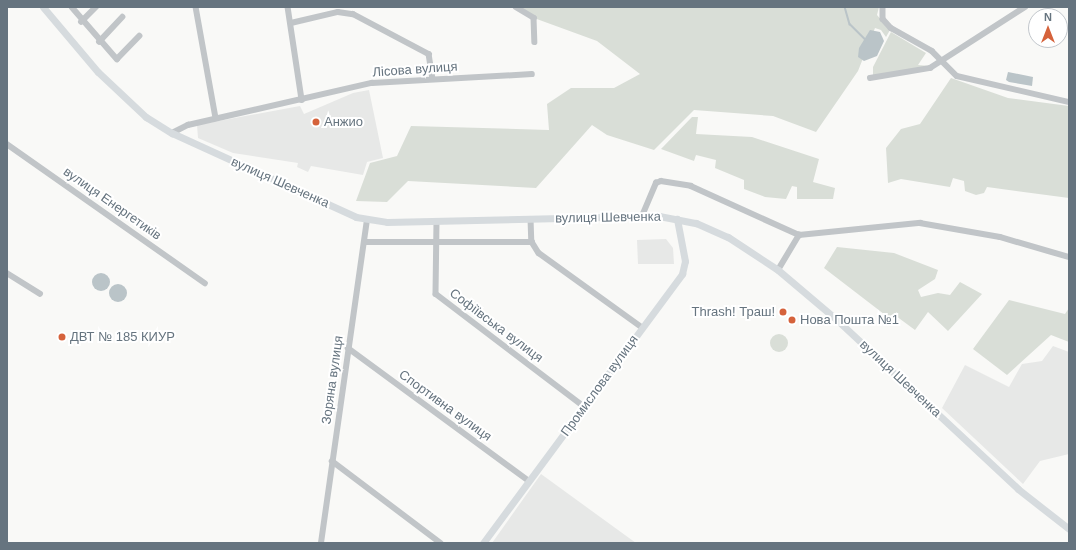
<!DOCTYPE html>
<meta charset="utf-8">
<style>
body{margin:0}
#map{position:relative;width:1076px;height:550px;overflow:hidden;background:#f9f9f7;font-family:Arial,sans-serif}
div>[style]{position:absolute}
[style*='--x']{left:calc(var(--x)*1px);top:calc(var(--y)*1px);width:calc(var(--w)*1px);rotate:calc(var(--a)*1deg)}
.built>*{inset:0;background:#e7e8e7}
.green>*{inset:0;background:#d9ded7}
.round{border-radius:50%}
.water>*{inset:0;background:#bac4c8}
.stream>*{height:1.5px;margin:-0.75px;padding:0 0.75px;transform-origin:0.75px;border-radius:0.75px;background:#bac4c8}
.street>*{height:5.5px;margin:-2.75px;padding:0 2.75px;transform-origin:2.75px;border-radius:2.75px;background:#c1c5c8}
.secondary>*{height:7px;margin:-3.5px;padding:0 3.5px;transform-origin:3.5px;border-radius:3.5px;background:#d6dbde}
.dots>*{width:11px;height:11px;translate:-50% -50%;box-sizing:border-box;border:2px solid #fff;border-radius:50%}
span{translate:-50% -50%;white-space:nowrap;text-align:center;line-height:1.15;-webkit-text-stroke:4px #fff;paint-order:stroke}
.street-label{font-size:13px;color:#66747f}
.poi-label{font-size:13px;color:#66747f}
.left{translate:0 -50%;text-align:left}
.right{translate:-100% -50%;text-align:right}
.frame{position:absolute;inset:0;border:8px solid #66747f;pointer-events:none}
.north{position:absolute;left:1028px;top:8px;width:40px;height:40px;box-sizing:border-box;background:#fff;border:1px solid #c2c7cc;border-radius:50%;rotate:0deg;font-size:11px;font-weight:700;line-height:16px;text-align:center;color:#66747f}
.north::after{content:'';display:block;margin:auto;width:14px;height:18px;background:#d5623b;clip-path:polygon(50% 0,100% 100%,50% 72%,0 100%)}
</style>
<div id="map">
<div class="built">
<i style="clip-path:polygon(369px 90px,383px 158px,367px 162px,363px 175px,311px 166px,308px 172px,297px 167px,298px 163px,233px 153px,198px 138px,197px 125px,300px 106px,304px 114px,353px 93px)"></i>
<i style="clip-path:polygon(666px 239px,673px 248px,674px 264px,638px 264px,637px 240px)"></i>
<i style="clip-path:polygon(1053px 346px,1069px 352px,1069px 454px,1040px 461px,1023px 484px,942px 408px,965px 365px,1009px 387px,1022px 364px,1042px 361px)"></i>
<i style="clip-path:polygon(541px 474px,596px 514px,636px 543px,492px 543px)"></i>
</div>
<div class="green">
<i style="clip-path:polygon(516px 7px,879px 7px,877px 15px,890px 30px,886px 37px,881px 30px,875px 28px,858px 71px,816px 132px,773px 116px,694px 110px,654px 150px,607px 135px,592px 125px,536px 188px,408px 181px,387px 202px,356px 201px,370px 163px,397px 156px,411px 126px,549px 130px,547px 104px,571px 88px,614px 88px,640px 74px,597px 41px,534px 18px)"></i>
<i style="clip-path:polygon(891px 32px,926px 53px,918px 65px,930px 66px,873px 76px,873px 67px)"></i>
<i style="clip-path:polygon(951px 78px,1008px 98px,1069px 106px,1069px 198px,987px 187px,984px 193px,976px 195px,965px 191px,964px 181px,953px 178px,950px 187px,901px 179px,888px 183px,886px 148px,901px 129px,920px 124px)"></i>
<i style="clip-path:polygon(692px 117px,698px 117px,696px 134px,752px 137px,819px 159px,813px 182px,835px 188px,833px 199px,797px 199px,797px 187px,792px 186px,786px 199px,765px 197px,744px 189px,744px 180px,715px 168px,716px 160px,696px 155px,694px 161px,661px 149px)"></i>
<i style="clip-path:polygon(837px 247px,894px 253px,938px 270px,935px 279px,918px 290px,921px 297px,938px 293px,950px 295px,960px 282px,982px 294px,948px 331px,928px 312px,915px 330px,896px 316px,893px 321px,824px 268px)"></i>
<i style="clip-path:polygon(1009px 300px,1065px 314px,1069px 308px,1069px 342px,1051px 335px,1007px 375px,973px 349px)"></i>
<i class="round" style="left:770px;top:334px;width:18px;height:18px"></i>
</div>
<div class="water">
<i style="clip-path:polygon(870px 30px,880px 32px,884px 41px,877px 56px,864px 61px,858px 57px,859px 48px)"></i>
<i style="clip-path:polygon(1008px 72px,1033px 77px,1032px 86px,1009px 82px,1006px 80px)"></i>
<i class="round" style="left:92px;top:273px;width:18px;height:18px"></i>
<i class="round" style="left:109px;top:284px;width:18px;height:18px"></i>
</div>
<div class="stream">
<i style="--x:845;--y:7;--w:18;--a:74"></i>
<i style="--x:850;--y:24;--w:23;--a:45"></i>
</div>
<div class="street">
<i style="--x:72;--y:7;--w:69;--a:49.1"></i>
<i style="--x:117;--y:59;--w:32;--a:-46"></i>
<i style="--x:196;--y:7;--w:113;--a:79.8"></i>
<i style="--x:288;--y:7;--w:94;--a:81.4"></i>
<i style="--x:516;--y:7;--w:21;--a:31"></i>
<i style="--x:534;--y:18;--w:24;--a:88"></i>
<i style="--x:883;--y:7;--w:12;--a:90"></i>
<i style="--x:883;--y:19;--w:12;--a:48"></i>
<i style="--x:891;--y:28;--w:47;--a:29.3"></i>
<i style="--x:932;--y:51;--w:35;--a:45"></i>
<i style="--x:957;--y:76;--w:115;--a:13.1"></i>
<i style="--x:81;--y:22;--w:21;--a:-45"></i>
<i style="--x:291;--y:23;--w:48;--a:-13.2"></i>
<i style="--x:338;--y:12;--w:15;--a:8"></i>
<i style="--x:353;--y:14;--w:86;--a:27.8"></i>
<i style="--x:429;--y:54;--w:25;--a:81"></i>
<i style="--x:99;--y:42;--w:34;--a:-47"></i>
<i style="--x:870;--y:78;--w:61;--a:-9.5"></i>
<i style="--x:930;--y:68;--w:113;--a:-32.7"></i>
<i style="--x:172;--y:133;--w:18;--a:-27"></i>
<i style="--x:188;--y:125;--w:189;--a:-12.9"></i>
<i style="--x:372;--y:83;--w:160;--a:-3.2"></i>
<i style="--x:7;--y:144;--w:242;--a:35.1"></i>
<i style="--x:642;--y:216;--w:36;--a:-67"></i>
<i style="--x:656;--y:183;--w:5;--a:-22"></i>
<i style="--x:661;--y:181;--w:30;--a:9"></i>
<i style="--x:691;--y:186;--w:119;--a:24.4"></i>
<i style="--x:799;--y:235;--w:122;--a:-5.7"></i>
<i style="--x:920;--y:223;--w:81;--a:9.9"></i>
<i style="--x:1000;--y:237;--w:72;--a:16.2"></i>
<i style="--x:531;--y:219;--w:23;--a:88"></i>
<i style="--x:532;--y:242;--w:13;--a:58"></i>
<i style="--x:539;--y:253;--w:128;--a:35.8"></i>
<i style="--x:437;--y:222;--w:72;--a:90.8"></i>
<i style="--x:436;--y:294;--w:187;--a:37.2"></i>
<i style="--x:365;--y:242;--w:167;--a:0"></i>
<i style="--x:778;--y:270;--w:41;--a:-59"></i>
<i style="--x:7;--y:273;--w:39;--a:32"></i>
<i style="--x:348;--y:348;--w:225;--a:36.3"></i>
<i style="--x:332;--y:461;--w:136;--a:37"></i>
<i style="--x:321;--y:543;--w:325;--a:-81.9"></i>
</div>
<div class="secondary">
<i style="--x:43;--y:7;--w:85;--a:49.8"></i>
<i style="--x:98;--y:72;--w:66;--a:43.2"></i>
<i style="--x:146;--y:117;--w:31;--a:32"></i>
<i style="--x:172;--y:133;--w:202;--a:24.5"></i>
<i style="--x:356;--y:217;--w:31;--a:9"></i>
<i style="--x:387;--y:222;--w:272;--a:-1.3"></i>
<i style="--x:659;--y:216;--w:38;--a:11"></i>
<i style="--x:696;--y:223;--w:35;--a:24"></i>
<i style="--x:728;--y:237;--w:60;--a:33.4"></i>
<i style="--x:778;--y:270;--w:76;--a:40.2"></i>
<i style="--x:836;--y:319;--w:249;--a:43"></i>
<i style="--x:1018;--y:489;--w:65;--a:38.1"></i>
<i style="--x:483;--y:543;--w:335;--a:-53.5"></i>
<i style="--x:682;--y:274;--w:13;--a:-77"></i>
<i style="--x:685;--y:261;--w:43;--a:-100.8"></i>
</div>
<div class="dots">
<i style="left:316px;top:122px;background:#d5623b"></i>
<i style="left:783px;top:312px;background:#d5623b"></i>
<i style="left:792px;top:320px;background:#d5623b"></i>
<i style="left:62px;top:337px;background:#d5623b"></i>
</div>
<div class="street-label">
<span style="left:415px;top:70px;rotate:-4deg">Лісова вулиця</span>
<span style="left:280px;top:183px;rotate:24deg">вулиця Шевченка</span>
<span style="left:112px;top:204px;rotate:35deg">вулиця Енергетиків</span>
<span style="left:608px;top:218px;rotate:-1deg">вулиця Шевченка</span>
<span style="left:496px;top:326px;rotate:37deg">Софіївська вулиця</span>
<span style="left:900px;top:379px;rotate:43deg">вулиця Шевченка</span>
<span style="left:333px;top:380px;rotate:-82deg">Зоряна вулиця</span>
<span style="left:600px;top:386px;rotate:-54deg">Промислова вулиця</span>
<span style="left:445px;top:406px;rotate:36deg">Спортивна вулиця</span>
</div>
<div class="poi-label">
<span class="left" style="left:324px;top:122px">Анжио</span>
<span class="right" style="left:775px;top:312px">Thrash! Траш!</span>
<span class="left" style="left:800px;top:320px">Нова Пошта №1</span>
<span class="left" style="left:70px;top:337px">ДВТ № 185 КИУР</span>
</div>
<div class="frame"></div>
<div class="north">N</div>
</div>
